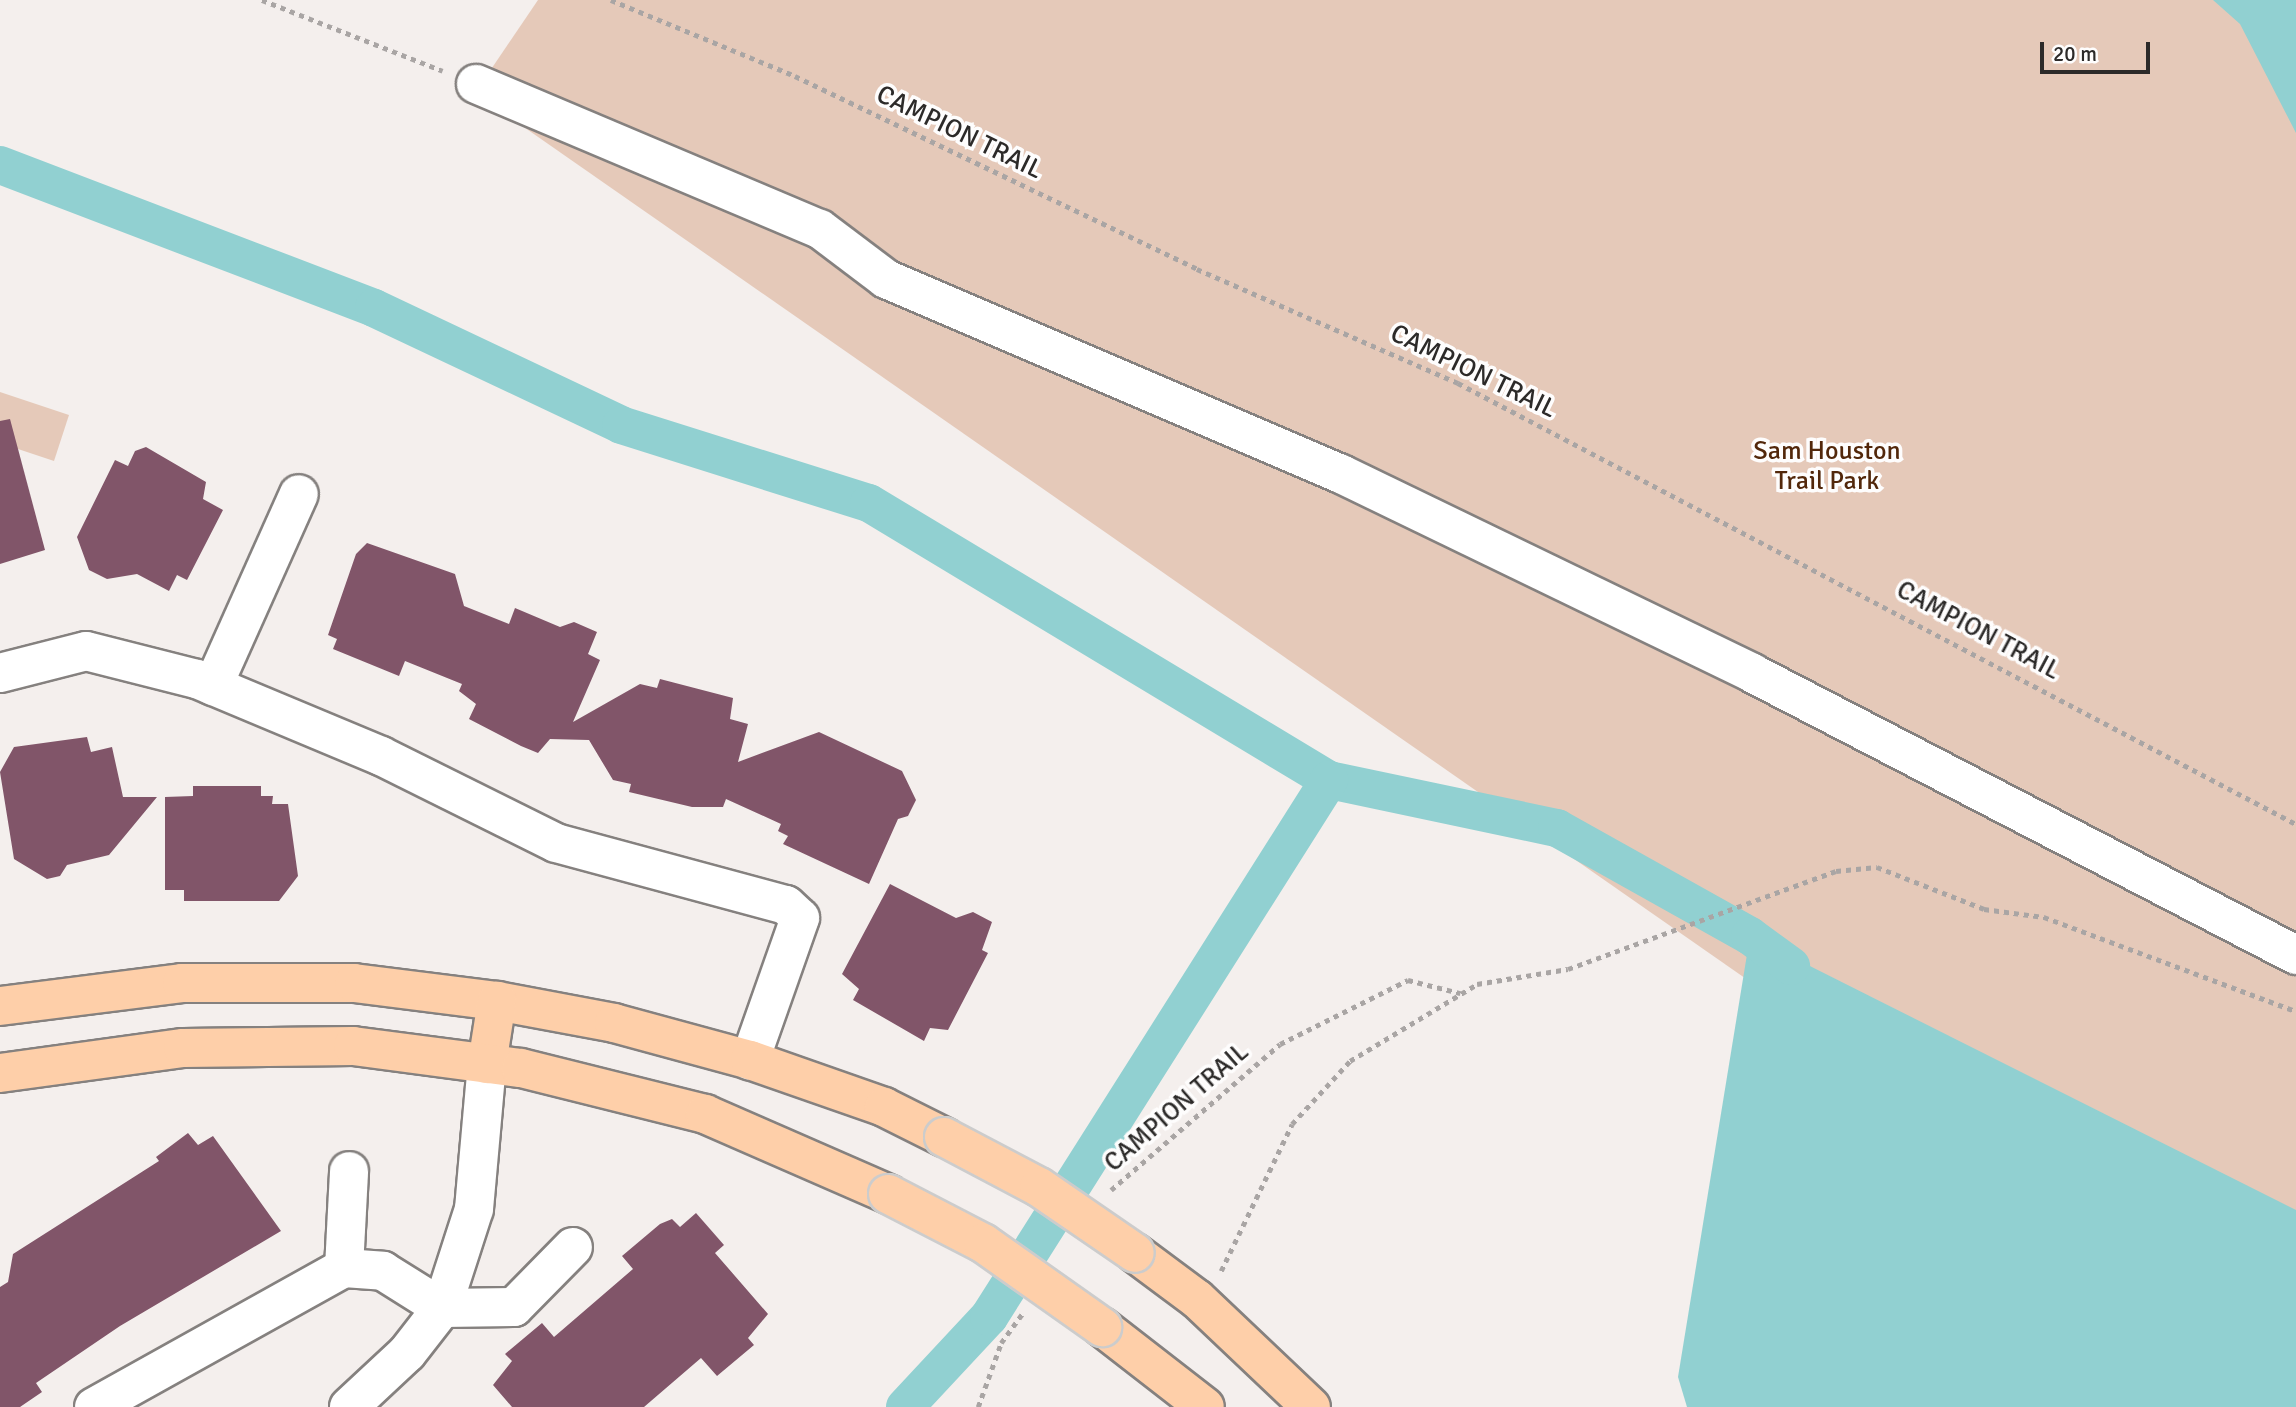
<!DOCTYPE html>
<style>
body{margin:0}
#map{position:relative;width:2296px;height:1407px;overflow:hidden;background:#f4efed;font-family:Signika,sans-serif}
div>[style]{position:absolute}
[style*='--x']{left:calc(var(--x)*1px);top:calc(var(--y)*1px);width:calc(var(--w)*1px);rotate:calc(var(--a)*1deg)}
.green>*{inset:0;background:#e5c9b9}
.water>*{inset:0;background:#91d0d1}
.canal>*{height:38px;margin:-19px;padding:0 19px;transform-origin:19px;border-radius:19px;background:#91d0d1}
.building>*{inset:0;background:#815569}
.path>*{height:4.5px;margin-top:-2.25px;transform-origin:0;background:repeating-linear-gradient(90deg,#a9a5a4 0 5px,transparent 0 10px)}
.roads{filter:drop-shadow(2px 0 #85817f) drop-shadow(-2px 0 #85817f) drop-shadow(0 2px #85817f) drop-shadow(0 -2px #85817f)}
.minor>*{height:38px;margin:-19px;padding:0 19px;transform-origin:19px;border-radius:19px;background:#fff}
.major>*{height:38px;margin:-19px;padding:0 19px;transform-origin:19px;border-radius:19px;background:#fecfa9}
.bridges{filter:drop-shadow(2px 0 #ccc) drop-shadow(-2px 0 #ccc) drop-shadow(0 2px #ccc) drop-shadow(0 -2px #ccc)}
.major-bridge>*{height:38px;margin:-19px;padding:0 19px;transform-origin:19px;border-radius:19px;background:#fecfa9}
span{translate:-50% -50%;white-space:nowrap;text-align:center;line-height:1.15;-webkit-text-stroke:7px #fefdfd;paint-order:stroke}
.street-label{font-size:26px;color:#2c2a29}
.park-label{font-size:26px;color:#52270a}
.scale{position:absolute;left:2040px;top:42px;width:110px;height:32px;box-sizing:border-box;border:4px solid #2c2a29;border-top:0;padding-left:9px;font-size:21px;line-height:24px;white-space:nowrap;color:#2c2a29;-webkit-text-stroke:5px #fefdfd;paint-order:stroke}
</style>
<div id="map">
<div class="green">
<i style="clip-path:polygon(538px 0,2296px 0,2296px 1362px,475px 93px)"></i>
<i style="clip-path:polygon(0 392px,69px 415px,54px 461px,0 443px)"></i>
</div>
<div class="water">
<i style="clip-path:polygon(2213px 0,2296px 0,2296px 133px,2240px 24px)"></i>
<i style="clip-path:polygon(1750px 936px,2296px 1210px,2296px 1407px,1687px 1407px,1678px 1377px)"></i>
</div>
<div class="canal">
<i style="--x:0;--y:165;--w:400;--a:20.9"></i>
<i style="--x:374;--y:308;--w:273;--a:25.3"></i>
<i style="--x:621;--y:425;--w:260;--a:17.5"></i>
<i style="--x:869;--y:503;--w:537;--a:31.06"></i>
<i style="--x:1329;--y:780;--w:233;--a:11.9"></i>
<i style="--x:1557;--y:828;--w:221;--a:29.2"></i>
<i style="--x:1750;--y:936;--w:51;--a:36.2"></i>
<i style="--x:905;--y:1407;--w:123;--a:-47"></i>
<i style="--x:989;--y:1317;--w:636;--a:-57.66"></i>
</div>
<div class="building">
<i style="clip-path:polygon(10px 419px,45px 550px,0 564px,0 421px)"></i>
<i style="clip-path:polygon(146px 447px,206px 482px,203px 499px,223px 510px,187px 580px,177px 575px,169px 591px,137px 574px,107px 579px,89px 570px,77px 537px,115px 460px,128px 466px,135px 451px)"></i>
<i style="clip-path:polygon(367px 543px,455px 574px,464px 606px,509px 624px,515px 608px,560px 627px,574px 622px,597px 632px,588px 654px,600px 660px,573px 722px,640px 684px,657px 688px,660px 679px,733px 698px,730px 719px,748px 724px,738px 762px,819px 732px,902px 771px,916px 800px,908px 816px,898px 819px,869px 884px,783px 844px,788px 836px,778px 831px,781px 824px,726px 799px,723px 807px,692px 807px,629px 792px,631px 784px,613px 780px,589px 740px,550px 739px,538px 753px,521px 746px,469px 719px,476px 704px,459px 691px,462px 684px,405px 661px,399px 676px,333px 649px,337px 639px,328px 635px,356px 554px)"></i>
<i style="clip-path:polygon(87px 737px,91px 752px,112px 747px,123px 797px,157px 797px,109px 855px,67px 865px,60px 876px,47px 879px,14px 859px,0 772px,14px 747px)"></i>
<i style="clip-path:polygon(193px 786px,261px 786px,261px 796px,273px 796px,272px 804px,288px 804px,298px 876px,279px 901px,184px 901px,184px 890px,165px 890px,165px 797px,193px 796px)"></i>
<i style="clip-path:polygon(890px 884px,956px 918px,973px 912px,992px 922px,982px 950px,988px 953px,948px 1030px,930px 1028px,924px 1041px,853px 1000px,859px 989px,842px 974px)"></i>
<i style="clip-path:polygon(188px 1133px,198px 1145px,213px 1136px,281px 1231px,120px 1326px,36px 1383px,42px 1392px,20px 1407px,0 1407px,0 1287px,8px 1282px,13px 1254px,159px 1161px,156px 1157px)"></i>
<i style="clip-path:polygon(696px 1213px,724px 1245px,715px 1253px,768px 1314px,748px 1338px,754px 1345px,717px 1376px,701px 1358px,644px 1407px,512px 1407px,493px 1385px,512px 1361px,505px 1354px,542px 1323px,554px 1337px,633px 1269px,622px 1256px,660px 1224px,672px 1219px,680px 1227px)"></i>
</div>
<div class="path">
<i style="--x:262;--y:0;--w:194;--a:21.4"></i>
<i style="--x:611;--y:0;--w:199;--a:22.4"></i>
<i style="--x:795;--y:76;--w:446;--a:25.6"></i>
<i style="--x:1197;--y:269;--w:285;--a:23.6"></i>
<i style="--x:1458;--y:383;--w:947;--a:27.76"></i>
<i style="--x:1111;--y:1190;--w:223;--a:-40.8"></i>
<i style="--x:1280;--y:1044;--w:143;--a:-26.6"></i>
<i style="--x:1408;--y:980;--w:54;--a:14"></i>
<i style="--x:1221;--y:1271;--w:163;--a:-64.2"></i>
<i style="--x:1292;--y:1124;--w:86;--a:-47.4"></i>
<i style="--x:1350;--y:1061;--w:149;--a:-31.2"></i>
<i style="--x:1477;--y:984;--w:92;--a:-9.4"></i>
<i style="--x:1568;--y:969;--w:285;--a:-20.1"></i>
<i style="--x:1836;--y:871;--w:41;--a:-5.6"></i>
<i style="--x:1877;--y:867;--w:115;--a:21.4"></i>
<i style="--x:1984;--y:909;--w:61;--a:7.6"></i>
<i style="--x:2044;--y:917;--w:269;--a:20.5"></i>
<i style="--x:978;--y:1407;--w:68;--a:-70.2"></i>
<i style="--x:1001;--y:1343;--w:36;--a:-54"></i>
</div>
<div class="roads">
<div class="minor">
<i style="--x:476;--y:84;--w:373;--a:22.9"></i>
<i style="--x:820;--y:229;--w:83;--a:37.1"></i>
<i style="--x:886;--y:279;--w:495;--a:23.2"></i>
<i style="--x:1341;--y:474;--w:457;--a:25.8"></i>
<i style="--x:1752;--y:673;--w:613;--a:27.4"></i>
<i style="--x:0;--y:673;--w:89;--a:-14.3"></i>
<i style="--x:86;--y:651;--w:114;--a:14.2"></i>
<i style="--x:197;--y:679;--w:199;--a:22.7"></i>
<i style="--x:381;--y:756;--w:195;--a:26.4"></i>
<i style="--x:556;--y:843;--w:238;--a:15.1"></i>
<i style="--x:786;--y:905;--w:19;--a:43"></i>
<i style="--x:800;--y:918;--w:151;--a:109.4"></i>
<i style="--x:213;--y:686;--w:210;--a:-65.9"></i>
<i style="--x:344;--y:1268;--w:97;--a:-87"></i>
<i style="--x:94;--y:1407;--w:286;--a:-29.1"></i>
<i style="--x:344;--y:1268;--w:39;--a:4"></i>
<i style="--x:383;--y:1271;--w:70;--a:32.1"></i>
<i style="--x:442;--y:1308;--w:72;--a:-0.8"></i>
<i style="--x:514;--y:1307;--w:84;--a:-45.5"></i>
<i style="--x:349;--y:1407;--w:79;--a:-43"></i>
<i style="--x:407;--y:1353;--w:57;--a:-52.1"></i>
<i style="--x:442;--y:1308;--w:104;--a:-72.1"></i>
<i style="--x:474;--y:1209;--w:146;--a:-84.9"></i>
</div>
<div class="major">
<i style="--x:0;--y:1006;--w:183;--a:-7.2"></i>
<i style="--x:182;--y:983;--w:172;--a:0"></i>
<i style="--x:354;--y:983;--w:144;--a:7.2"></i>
<i style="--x:497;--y:1001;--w:119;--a:10.6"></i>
<i style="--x:614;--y:1023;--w:141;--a:15.2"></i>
<i style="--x:750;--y:1060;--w:142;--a:19.3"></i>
<i style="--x:884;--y:1107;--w:67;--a:26.6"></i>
<i style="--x:487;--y:1064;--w:64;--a:-81"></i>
<i style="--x:0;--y:1073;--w:185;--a:-7.8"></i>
<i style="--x:183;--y:1048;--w:170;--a:-0.7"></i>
<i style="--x:353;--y:1046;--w:169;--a:7.5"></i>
<i style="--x:521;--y:1068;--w:190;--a:14"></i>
<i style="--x:705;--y:1114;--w:200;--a:23.6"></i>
<i style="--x:1135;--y:1253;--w:77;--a:36.6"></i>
<i style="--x:1197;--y:1299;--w:157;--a:43.5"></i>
<i style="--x:1102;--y:1327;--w:130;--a:37.8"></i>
</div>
</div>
<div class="bridges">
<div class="major-bridge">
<i style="--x:944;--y:1137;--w:107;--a:27.8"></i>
<i style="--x:1039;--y:1187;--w:116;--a:34.5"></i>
<i style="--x:888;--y:1194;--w:107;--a:27.3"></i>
<i style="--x:983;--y:1243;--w:146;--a:35.2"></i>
</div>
</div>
<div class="street-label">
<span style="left:959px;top:133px;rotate:26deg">CAMPION TRAIL</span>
<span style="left:1473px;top:372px;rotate:26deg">CAMPION TRAIL</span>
<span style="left:1978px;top:631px;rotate:28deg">CAMPION TRAIL</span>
<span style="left:1177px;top:1108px;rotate:-41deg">CAMPION TRAIL</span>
</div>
<div class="park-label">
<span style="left:1827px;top:467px">Sam Houston<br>Trail Park</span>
</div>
<div class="scale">20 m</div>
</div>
